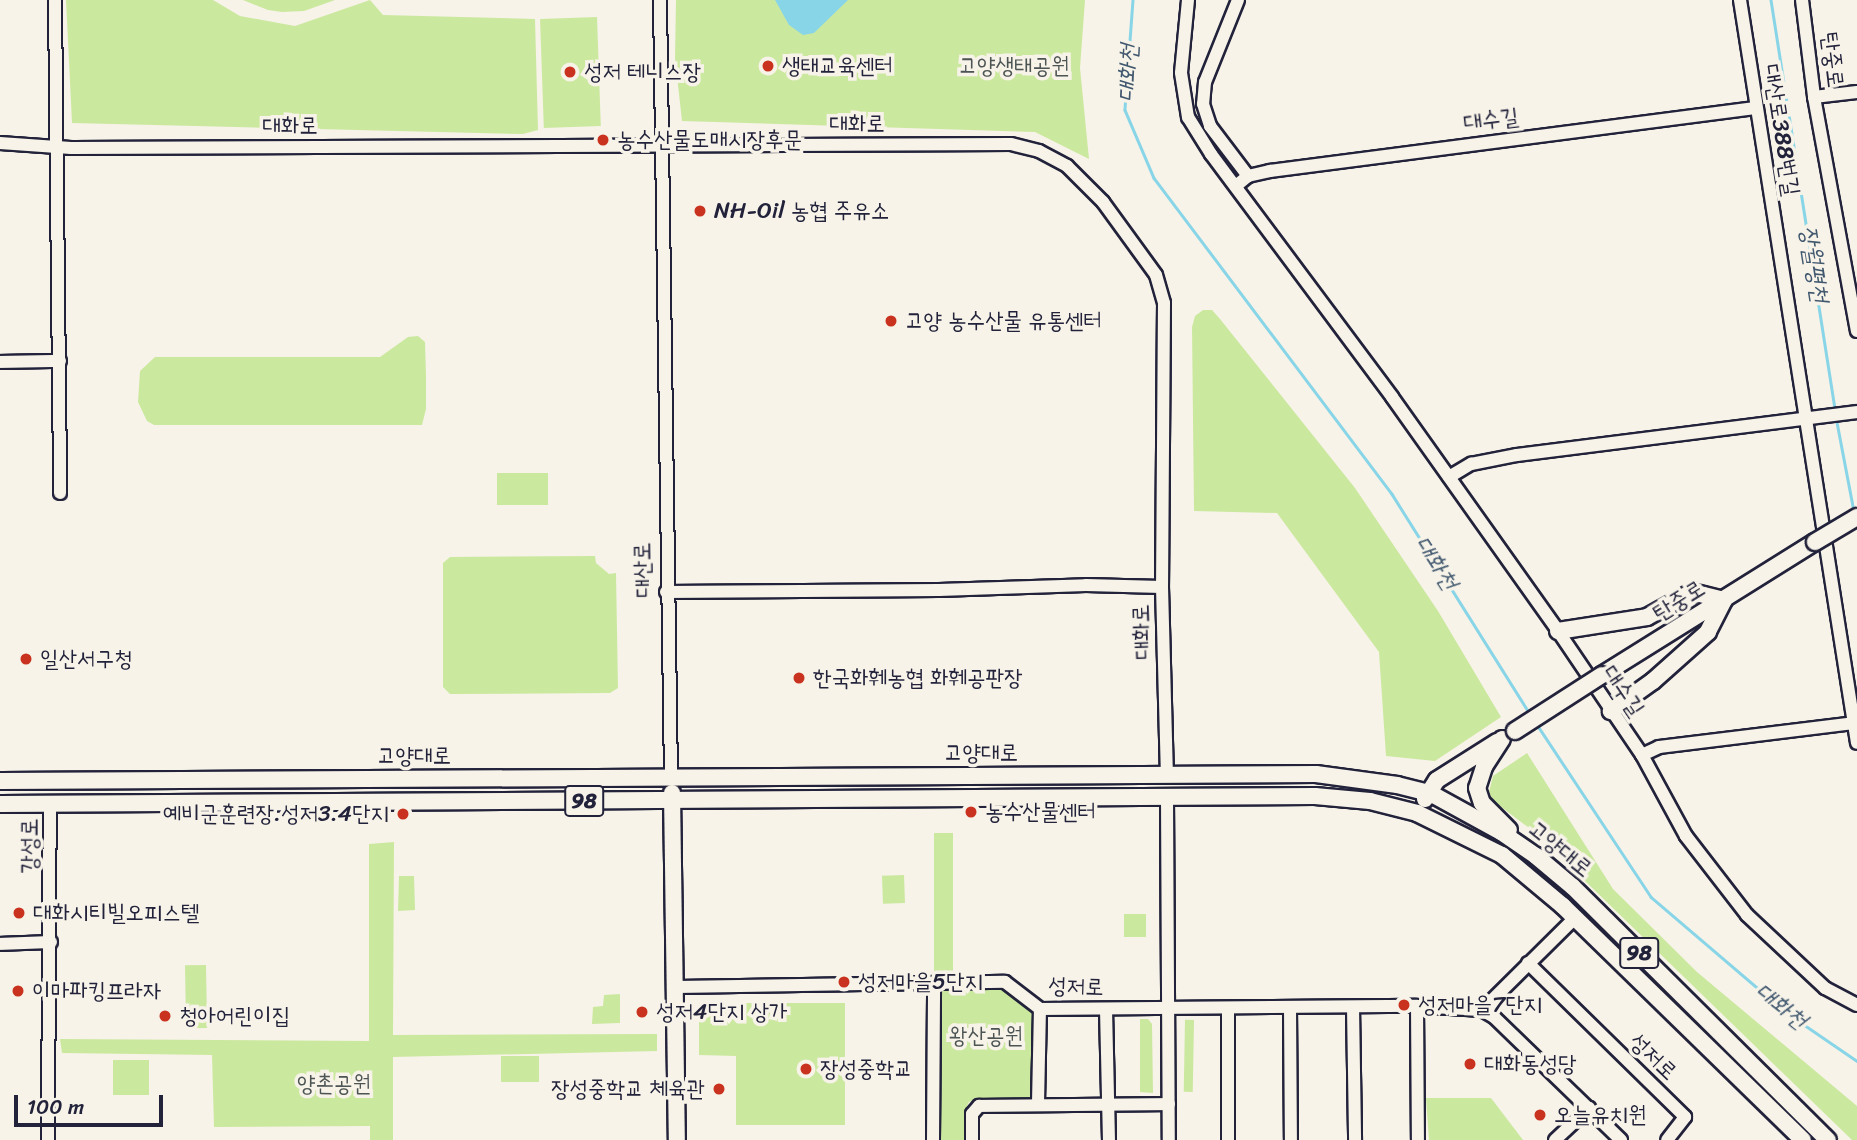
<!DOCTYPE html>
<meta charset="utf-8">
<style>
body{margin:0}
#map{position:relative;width:1857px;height:1140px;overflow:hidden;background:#f7f3e8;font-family:Sriracha,"Poor Story",sans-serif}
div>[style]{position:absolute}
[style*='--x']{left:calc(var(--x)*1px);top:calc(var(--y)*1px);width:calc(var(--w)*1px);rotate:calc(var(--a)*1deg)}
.green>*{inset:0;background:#cbe89f;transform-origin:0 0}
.water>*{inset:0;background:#89d5e8}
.stream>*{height:2.5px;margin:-1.25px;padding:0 1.25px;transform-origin:1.25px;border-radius:1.25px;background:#89d5e8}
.roads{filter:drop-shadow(2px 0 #22223b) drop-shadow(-2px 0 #22223b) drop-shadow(0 2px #22223b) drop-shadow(0 -2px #22223b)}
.minor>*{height:12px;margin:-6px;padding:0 6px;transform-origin:6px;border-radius:6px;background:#f7f3e8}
.major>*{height:16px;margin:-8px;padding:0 8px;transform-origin:8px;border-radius:8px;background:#f7f3e8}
.bridges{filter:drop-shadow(2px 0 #22223b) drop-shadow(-2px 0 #22223b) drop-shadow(0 2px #22223b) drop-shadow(0 -2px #22223b)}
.major-bridge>*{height:16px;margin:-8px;padding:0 8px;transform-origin:8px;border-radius:8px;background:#f7f3e8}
.dots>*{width:19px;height:19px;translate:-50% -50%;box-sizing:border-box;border:4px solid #f7f3e8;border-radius:50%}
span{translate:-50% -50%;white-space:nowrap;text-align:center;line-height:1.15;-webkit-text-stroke:7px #f7f3e8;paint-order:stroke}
.shield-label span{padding:2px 5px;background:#f7f3e8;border:2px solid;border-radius:5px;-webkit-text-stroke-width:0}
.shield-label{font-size:21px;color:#22223b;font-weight:700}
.street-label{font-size:23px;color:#22223b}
.poi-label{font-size:23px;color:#22223b}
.left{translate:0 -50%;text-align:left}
.right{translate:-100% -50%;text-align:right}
.park-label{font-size:23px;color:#4c5454}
.water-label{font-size:24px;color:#41586f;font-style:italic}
.scale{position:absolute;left:14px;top:1095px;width:149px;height:32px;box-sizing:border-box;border:4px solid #22223b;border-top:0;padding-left:9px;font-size:21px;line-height:24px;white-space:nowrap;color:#22223b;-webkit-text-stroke:5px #f7f3e8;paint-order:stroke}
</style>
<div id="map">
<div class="green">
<i style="clip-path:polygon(66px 0,213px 0,240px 16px,295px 26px,370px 0,383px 15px,535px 19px,538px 130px,523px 134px,72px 123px)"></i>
<i style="clip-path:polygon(243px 0,335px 0,304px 11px,282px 12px,268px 10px)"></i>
<i style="clip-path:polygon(676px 0,1085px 0,1080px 68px,1089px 159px,1035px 132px,682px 121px,675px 58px)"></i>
<i style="left:597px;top:17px;width:109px;height:57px;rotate:88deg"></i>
<i style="clip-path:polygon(1203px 310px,1212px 310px,1220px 319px,1355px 488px,1438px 611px,1501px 717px,1435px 761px,1386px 756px,1379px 652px,1277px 513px,1194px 511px,1192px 327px,1195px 316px)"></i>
<i style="clip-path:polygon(418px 336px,425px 342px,426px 375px,426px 409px,422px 425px,154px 425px,147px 421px,138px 402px,140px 371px,155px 357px,380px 357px,408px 337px)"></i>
<i style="left:497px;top:473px;width:51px;height:32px"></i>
<i style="clip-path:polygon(595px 556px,596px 563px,609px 574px,616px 573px,618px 688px,610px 693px,450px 694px,443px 687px,443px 563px,450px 557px)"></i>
<i style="clip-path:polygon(1527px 753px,1613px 889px,1697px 972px,1857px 1106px,1857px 1140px,1852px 1140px,1584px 880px,1557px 849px,1492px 800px,1489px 792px,1493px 776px)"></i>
<i style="left:934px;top:833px;width:19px;height:142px"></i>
<i style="clip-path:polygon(394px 842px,393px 1035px,657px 1034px,657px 1051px,393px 1057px,393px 1140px,370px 1140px,370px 1126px,214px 1127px,212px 1055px,62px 1053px,60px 1039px,369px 1041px,369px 844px)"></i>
<i style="left:904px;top:875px;width:28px;height:22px;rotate:88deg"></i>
<i style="clip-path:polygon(399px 876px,414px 876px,415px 910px,398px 911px)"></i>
<i style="left:1124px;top:914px;width:22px;height:23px"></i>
<i style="left:206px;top:965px;width:63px;height:21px;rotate:89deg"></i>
<i style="clip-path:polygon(992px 986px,1013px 994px,1035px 1014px,1033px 1099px,979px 1099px,969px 1102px,966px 1108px,966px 1140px,939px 1140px,936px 997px,941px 990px)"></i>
<i style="clip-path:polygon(620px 994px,620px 1023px,592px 1024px,593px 1007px,603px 1006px,604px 995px)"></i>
<i style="clip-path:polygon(699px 1003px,845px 1003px,845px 1125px,736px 1125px,736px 1056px,699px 1055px)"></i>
<i style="clip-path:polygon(1140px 1019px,1148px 1019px,1152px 1024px,1153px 1093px,1140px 1092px)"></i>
<i style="left:1194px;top:1020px;width:72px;height:9px;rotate:91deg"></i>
<i style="left:539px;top:1056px;width:26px;height:38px;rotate:90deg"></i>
<i style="left:113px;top:1060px;width:36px;height:35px"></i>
<i style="clip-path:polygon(1426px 1098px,1491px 1098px,1523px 1140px,1429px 1140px)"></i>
</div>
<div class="water">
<i style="clip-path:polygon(775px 0,848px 0,814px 33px,803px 35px,789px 25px)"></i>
</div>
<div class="stream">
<i style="--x:1133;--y:0;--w:110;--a:94.2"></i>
<i style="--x:1125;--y:110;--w:74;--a:66.9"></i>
<i style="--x:1154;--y:178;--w:396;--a:53"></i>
<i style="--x:1392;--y:494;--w:260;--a:57.9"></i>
<i style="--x:1771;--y:0;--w:416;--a:81.1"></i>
<i style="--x:1836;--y:417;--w:96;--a:79.2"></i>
<i style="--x:1538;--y:726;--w:205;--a:56.5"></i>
<i style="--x:1651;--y:897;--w:179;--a:40.5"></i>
<i style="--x:1787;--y:1013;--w:85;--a:34.4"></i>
</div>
<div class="roads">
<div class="minor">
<i style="--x:55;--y:0;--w:493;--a:89.4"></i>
<i style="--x:660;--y:0;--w:778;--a:89.19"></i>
<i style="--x:1188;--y:0;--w:73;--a:95.5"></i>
<i style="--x:1181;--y:73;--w:45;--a:81"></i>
<i style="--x:1188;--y:117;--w:44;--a:58.1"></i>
<i style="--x:1211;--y:154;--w:303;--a:53.3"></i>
<i style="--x:1392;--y:397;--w:287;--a:54.6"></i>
<i style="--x:1558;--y:631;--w:150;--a:55.9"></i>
<i style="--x:1642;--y:755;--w:92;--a:61.5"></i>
<i style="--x:1686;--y:836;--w:100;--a:52.3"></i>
<i style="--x:1747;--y:915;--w:107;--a:43.1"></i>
<i style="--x:1825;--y:988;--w:36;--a:28"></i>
<i style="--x:1238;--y:0;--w:88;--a:111.9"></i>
<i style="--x:1205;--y:82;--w:22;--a:95"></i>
<i style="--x:1203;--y:104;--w:23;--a:72"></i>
<i style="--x:1210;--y:126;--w:63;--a:52.8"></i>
<i style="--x:1740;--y:0;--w:752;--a:81.05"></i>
<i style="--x:1802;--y:0;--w:98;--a:82.9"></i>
<i style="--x:1814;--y:97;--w:238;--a:79.6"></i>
<i style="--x:1814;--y:97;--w:43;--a:-6.6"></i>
<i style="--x:0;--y:143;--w:71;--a:4"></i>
<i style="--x:71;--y:148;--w:940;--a:-0.24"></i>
<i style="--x:1011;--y:144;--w:29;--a:14"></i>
<i style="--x:1039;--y:151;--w:32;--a:28"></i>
<i style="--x:1067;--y:166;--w:51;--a:45"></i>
<i style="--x:1103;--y:202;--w:90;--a:54"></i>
<i style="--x:1156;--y:275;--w:29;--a:74"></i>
<i style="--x:1164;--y:303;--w:284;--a:90.4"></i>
<i style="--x:1162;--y:587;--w:188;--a:88.5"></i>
<i style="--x:1237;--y:185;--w:14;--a:-39"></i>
<i style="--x:1248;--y:176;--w:23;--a:-13"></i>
<i style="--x:1270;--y:171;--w:489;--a:-7.4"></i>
<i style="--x:0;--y:362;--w:60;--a:-1"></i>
<i style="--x:1449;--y:477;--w:26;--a:-31"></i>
<i style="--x:1471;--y:464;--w:47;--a:-11.1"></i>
<i style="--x:1517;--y:455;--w:343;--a:-7.2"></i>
<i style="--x:666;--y:592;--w:273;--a:-0.4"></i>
<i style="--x:939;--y:590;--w:147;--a:-1.9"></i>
<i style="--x:1086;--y:585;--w:76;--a:1.5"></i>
<i style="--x:1642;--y:755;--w:19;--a:-25"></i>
<i style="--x:1659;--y:747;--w:196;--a:-7"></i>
<i style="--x:1167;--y:799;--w:341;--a:89.7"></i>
<i style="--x:0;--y:944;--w:51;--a:-2.2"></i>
<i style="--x:1528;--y:963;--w:220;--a:44.4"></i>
<i style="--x:1685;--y:1117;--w:29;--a:128"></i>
<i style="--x:677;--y:987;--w:328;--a:-0.9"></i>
<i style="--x:1005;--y:982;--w:44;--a:37.6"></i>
<i style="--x:1040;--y:1009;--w:377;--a:-0.5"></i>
<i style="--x:1417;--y:1006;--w:65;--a:3.5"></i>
<i style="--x:1482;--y:1010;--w:14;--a:30"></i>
<i style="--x:1494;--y:1017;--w:177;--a:44.1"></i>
<i style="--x:1417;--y:1006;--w:134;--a:89.6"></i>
<i style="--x:1353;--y:1007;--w:133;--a:89.1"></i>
<i style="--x:1290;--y:1008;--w:132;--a:89.6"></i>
<i style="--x:1106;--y:1009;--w:131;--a:88.7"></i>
<i style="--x:1482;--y:1010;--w:131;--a:-44.7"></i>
<i style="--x:1038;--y:1103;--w:94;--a:-88.8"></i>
<i style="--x:48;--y:1140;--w:337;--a:-89.7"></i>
<i style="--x:933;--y:1140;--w:156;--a:-89.6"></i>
<i style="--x:972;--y:1140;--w:26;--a:-90"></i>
<i style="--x:972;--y:1114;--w:11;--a:-49"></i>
<i style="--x:979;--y:1106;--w:190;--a:-0.6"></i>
<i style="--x:1228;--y:1140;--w:131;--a:-90"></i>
<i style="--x:1555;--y:1140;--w:47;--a:-43.3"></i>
</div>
<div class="major">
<i style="--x:1558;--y:631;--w:90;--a:-8.9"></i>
<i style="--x:1647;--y:617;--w:51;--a:-29.1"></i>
<i style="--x:1692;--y:592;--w:33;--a:14"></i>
<i style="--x:1724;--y:600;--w:36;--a:117"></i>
<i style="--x:1708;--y:632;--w:74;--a:138.3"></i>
<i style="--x:1653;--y:681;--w:52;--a:144.5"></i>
<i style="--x:1602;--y:675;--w:251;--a:-32"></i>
<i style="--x:1502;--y:739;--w:33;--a:123"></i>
<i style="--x:1484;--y:767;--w:22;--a:108"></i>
<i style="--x:1477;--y:788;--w:16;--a:72"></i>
<i style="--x:1482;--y:803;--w:38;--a:45"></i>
<i style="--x:0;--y:781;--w:1316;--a:-0.3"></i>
<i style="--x:1316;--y:774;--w:82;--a:7.7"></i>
<i style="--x:1397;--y:785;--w:34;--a:14"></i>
<i style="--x:1430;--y:793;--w:81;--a:28.8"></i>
<i style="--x:1501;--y:832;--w:42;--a:34.4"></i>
<i style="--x:1536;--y:856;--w:48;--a:40"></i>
<i style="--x:1573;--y:887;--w:359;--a:44.8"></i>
<i style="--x:672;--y:793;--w:347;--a:89.2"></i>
<i style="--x:1425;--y:799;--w:22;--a:-58"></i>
<i style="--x:1437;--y:780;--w:71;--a:-32.3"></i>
<i style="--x:0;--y:804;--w:1315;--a:-0.35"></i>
<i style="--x:1315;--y:796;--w:55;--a:5.2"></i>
<i style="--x:1370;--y:801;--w:49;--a:14.3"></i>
<i style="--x:1417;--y:813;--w:95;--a:26.3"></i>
<i style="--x:1502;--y:855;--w:80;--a:39.9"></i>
<i style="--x:1563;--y:906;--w:335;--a:44.3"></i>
</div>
</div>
<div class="bridges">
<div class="major-bridge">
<i style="--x:1815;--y:542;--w:49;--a:-30.8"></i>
<i style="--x:1515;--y:731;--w:103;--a:-32.8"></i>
</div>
</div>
<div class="dots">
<i style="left:768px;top:66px;background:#c8321e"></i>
<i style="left:570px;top:72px;background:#c8321e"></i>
<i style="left:603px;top:140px;background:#c8321e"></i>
<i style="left:700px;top:211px;background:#c8321e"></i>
<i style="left:891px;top:321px;background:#c8321e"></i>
<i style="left:26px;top:659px;background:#c8321e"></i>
<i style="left:799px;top:678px;background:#c8321e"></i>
<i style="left:971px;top:812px;background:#c8321e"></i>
<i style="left:403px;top:814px;background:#c8321e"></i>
<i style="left:19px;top:913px;background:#c8321e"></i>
<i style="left:844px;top:982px;background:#c8321e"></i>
<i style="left:18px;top:991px;background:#c8321e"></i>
<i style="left:1404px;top:1005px;background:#c8321e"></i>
<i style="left:642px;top:1012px;background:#c8321e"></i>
<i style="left:165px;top:1016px;background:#c8321e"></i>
<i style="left:1470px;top:1064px;background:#c8321e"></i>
<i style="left:806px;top:1069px;background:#c8321e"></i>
<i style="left:719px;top:1089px;background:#c8321e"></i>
<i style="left:1540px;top:1115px;background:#c8321e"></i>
</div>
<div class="shield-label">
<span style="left:584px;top:801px">98</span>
<span style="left:1639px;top:953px">98</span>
</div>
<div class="street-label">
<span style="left:1832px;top:60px;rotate:83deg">탄중로</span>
<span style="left:1491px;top:120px;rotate:-7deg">대수길</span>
<span style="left:857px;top:124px">대화로</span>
<span style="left:290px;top:126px">대화로</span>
<span style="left:1781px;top:130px;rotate:81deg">대산로388번길</span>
<span style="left:643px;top:570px;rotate:-91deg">대산로</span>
<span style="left:1679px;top:601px;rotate:-32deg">탄중로</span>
<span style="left:1142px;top:632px;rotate:-92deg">대화로</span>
<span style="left:1623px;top:691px;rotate:56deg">대수길</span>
<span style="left:981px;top:753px">고양대로</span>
<span style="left:414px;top:756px">고양대로</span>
<span style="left:30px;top:846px;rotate:-90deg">강성로</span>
<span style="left:1560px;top:849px;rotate:39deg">고양대로</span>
<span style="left:1076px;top:987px;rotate:2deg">성저로</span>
<span style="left:1653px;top:1057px;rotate:44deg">성저로</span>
</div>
<div class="poi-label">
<span class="left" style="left:782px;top:66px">생태교육센터</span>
<span class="left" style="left:584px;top:72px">성저 테니스장</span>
<span class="left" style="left:617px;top:140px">농수산물도매시장후문</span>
<span class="left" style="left:714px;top:211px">NH-Oil 농협 주유소</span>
<span class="left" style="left:905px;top:321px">고양 농수산물 유통센터</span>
<span class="left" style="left:40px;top:659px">일산서구청</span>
<span class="left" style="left:813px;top:678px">한국화훼농협 화훼공판장</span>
<span class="left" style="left:985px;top:812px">농수산물센터</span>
<span class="right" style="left:389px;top:814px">예비군훈련장.성저3.4단지</span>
<span class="left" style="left:33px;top:913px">대화시티빌오피스텔</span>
<span class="left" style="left:858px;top:982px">성저마을5단지</span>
<span class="left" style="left:32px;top:991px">이마파킹프라자</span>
<span class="left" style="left:1418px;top:1005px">성저마을7단지</span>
<span class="left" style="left:656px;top:1012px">성저4단지 상가</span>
<span class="left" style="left:179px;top:1016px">청아어린이집</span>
<span class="left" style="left:1484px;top:1064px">대화동성당</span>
<span class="left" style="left:820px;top:1069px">장성중학교</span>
<span class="right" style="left:705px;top:1089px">장성중학교 체육관</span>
<span class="left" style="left:1554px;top:1115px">오늘유치원</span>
</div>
<div class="park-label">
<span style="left:1014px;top:66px">고양생태공원</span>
<span style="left:986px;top:1036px">왕산공원</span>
<span style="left:334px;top:1084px">양촌공원</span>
</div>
<div class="water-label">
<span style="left:1128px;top:73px;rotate:-87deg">대화천</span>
<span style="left:1814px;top:264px;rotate:81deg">장월평천</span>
<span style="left:1436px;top:563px;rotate:57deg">대화천</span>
<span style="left:1781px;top:1006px;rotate:38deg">대화천</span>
</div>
<div class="scale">100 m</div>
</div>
